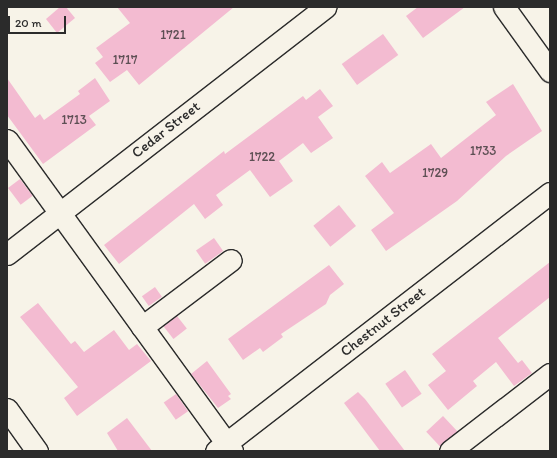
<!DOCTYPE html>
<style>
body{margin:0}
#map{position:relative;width:557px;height:458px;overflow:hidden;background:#f7f3e8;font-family:Itim,sans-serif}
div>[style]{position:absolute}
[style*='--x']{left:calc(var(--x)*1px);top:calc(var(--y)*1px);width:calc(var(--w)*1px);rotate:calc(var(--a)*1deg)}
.building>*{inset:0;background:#f3bbd1;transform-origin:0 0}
.roads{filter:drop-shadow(1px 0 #2b2b2b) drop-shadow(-1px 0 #2b2b2b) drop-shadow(0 1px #2b2b2b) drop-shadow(0 -1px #2b2b2b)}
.minor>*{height:21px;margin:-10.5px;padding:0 10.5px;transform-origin:10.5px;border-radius:10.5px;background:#f7f3e8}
span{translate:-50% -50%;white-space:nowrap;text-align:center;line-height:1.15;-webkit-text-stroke:3px #f7f3e8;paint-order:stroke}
.number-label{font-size:13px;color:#5d4f54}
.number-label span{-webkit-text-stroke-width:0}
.street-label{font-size:15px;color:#2b2b2b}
.frame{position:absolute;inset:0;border:8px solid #2b2b2b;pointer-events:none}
.scale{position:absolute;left:8px;top:16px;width:58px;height:18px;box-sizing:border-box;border:2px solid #2b2b2b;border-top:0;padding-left:5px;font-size:12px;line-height:14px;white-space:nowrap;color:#2b2b2b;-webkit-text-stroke:3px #f7f3e8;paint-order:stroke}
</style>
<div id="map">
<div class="building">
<i style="clip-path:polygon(60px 7px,66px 7px,75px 18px,57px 33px,46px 19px)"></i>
<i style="clip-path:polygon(117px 7px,234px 7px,139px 85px,127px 70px,110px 82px,95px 63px,103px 57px,96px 48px,130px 23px)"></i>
<i style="clip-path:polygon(418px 7px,465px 7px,423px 38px,406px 16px)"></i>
<i style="left:383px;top:34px;width:26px;height:51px;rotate:54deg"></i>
<i style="clip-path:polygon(7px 78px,35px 118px,40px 114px,44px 120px,80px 94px,78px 91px,95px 78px,110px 101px,89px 116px,96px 125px,43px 164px,7px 115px)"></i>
<i style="clip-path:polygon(513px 84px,542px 131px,506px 156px,457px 201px,386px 251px,371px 230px,394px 213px,365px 176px,382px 162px,390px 173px,431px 144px,441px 158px,496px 115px,486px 102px)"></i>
<i style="clip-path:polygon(320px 89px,333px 106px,318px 117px,333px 138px,311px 153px,303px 143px,279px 161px,293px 181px,270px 197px,250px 170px,216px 195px,223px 205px,205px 219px,194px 204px,119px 264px,104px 245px,224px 151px,225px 154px,303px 96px,306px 100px)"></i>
<i style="left:20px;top:179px;width:21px;height:15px;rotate:53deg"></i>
<i style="left:339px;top:205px;width:27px;height:33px;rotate:51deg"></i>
<i style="left:214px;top:238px;width:16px;height:22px;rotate:55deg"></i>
<i style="clip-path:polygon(550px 262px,550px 297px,498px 338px,518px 363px,522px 360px,532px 373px,514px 386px,496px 362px,473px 381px,477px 386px,448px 410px,428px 385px,446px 371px,432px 354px)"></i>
<i style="clip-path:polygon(329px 265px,344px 284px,330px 295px,326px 304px,281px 334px,283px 337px,263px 352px,260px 348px,243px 360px,228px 339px)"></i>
<i style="left:155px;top:287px;width:12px;height:16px;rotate:55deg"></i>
<i style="clip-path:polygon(38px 303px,71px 344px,75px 341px,84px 352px,114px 330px,129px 350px,137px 344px,151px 361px,77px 416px,64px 398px,78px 387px,20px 317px)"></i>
<i style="left:177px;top:316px;width:16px;height:17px;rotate:52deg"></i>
<i style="clip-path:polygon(207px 361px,231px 394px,228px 396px,231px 399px,218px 408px,191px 374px)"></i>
<i style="left:405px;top:370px;width:29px;height:24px;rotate:55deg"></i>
<i style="clip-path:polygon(358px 392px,365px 399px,405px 451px,380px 451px,344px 403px)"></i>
<i style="left:176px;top:394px;width:21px;height:15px;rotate:55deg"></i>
<i style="left:443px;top:416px;width:21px;height:23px;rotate:47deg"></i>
<i style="clip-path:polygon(127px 418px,152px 451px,118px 451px,107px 433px)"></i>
</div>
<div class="roads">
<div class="minor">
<i style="--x:504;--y:7;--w:79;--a:54.3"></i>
<i style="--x:7;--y:140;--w:384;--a:54.1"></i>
<i style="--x:7;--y:254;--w:403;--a:-37.8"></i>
<i style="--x:142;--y:327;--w:111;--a:-37"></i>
<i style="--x:7;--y:409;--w:52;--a:54.5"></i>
<i style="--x:216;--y:451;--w:422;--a:-37.7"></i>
<i style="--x:450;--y:451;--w:126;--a:-37.6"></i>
</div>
</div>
<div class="number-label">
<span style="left:173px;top:35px">1721</span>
<span style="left:125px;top:60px">1717</span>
<span style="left:74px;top:120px">1713</span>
<span style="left:483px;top:151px">1733</span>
<span style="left:262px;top:157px">1722</span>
<span style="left:435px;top:173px">1729</span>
</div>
<div class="street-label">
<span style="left:166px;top:130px;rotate:-38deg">Cedar Street</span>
<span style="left:383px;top:322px;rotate:-38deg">Chestnut Street</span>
</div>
<div class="frame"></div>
<div class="scale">20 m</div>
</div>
